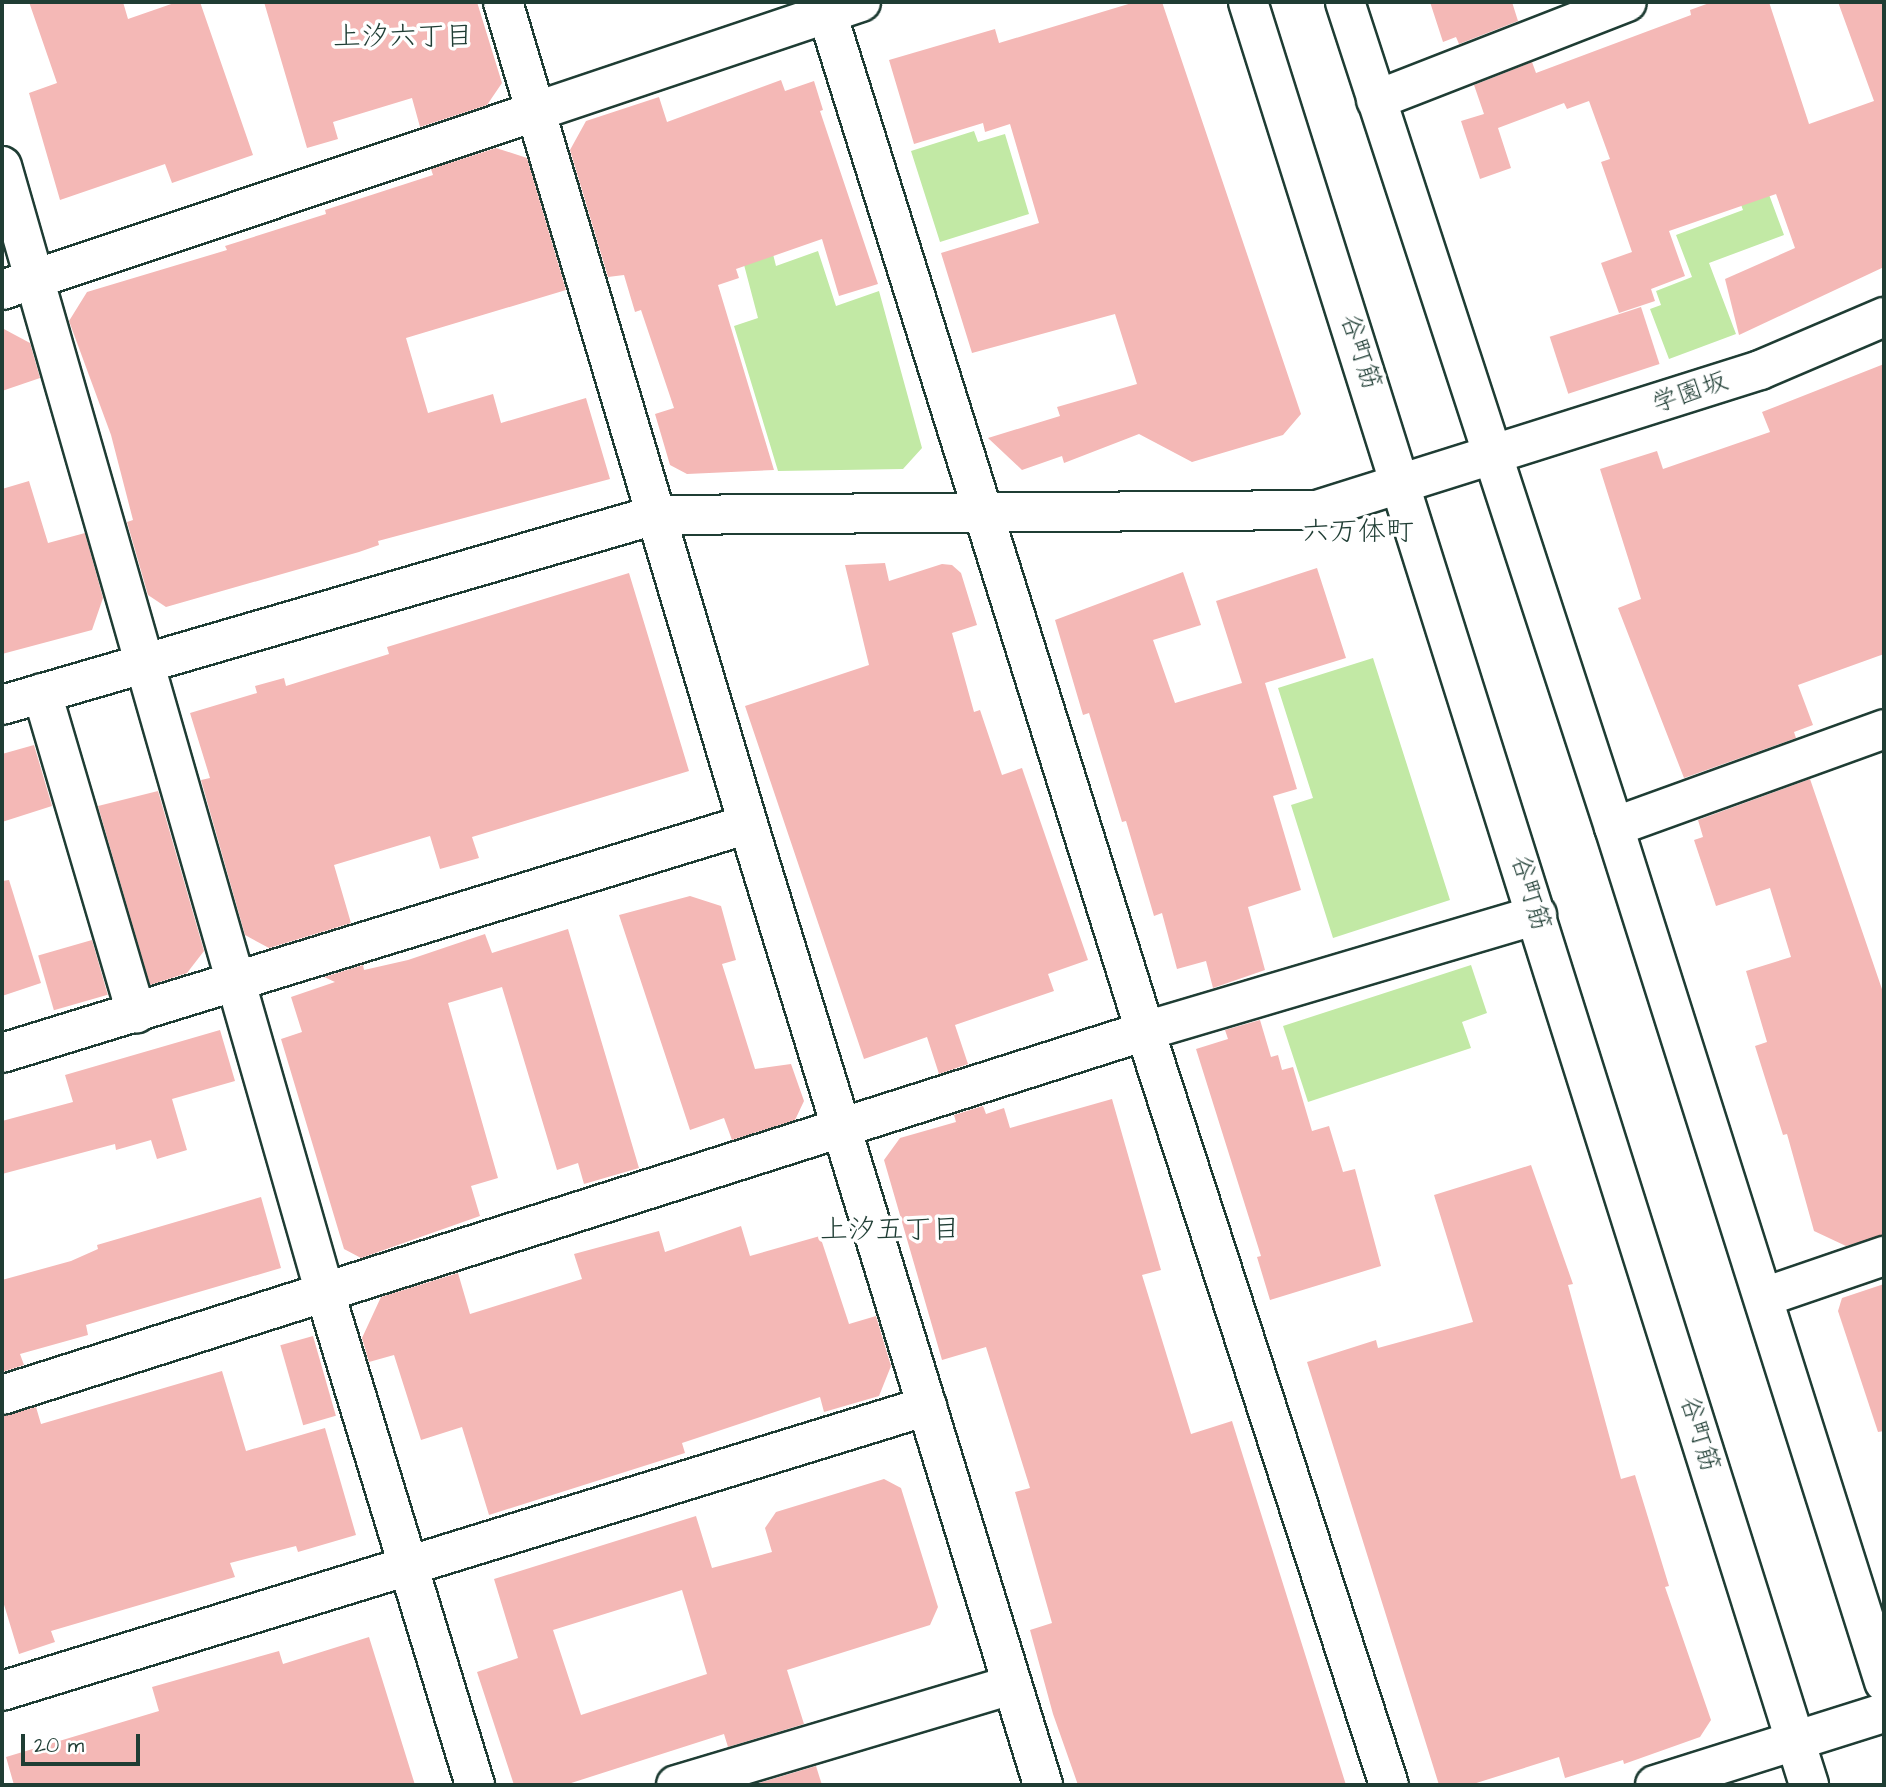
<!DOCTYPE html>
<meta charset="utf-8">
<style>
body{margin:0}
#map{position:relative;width:1886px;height:1787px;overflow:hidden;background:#fff;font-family:"Architects Daughter","Klee One",sans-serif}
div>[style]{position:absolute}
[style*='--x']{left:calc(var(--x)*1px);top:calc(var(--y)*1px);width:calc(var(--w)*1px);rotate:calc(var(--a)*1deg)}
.green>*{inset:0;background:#c2e9a5}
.building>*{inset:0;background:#f4b8b6;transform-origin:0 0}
.roads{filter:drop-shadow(2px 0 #1f3d34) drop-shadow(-2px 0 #1f3d34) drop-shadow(0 2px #1f3d34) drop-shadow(0 -2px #1f3d34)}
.minor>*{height:38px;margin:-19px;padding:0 19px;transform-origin:19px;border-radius:19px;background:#fff}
.tertiary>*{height:38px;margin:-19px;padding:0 19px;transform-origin:19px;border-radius:19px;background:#fff}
.primary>*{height:38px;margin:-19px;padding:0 19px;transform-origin:19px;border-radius:19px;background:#fff}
span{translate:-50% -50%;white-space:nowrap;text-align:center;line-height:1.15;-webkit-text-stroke:7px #fff;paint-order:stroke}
.street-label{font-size:26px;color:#1f3d34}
.neighbourhood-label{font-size:28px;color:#1f3d34}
.frame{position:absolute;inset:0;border:4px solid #1f3d34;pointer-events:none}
.scale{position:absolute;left:21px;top:1734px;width:119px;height:32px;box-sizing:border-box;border:4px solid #1f3d34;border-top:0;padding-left:9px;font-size:21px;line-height:24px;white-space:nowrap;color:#1f3d34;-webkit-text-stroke:5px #fff;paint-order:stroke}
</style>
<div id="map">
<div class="green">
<i style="clip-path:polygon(974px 131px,978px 142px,1005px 134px,1029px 214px,940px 242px,911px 151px)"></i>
<i style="clip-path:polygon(1754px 154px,1784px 235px,1709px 263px,1736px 334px,1669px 359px,1650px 309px,1661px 305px,1656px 291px,1692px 277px,1676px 235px,1743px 210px,1726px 165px)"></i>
<i style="clip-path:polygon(772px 250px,776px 266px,818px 251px,836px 306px,879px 291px,922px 448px,903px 469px,778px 471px,734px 326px,758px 318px,743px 261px)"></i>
<i style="clip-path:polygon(1373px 658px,1450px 900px,1333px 938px,1291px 805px,1313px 798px,1278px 688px)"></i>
<i style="clip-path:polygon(1471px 965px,1487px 1013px,1462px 1022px,1471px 1048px,1308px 1102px,1283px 1026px)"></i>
</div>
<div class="building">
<i style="clip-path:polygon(29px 2px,123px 2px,128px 19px,177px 2px,200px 2px,253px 155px,172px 183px,165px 164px,60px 200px,29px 93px,57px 83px)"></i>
<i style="clip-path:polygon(264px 2px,477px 2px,502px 83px,487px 105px,420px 127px,412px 98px,333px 122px,338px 139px,307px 148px)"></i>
<i style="clip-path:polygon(1135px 2px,1162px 2px,1301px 414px,1283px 435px,1192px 462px,1139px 434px,1064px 463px,1062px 456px,1022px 470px,988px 438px,1060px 416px,1057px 407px,1137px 384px,1115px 314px,972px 353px,941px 253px,1039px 223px,1010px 124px,985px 132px,983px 123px,914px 144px,889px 60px,995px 29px,999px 43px)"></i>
<i style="clip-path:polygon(1430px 2px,1512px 2px,1518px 21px,1459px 44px,1456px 37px,1443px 42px)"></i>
<i style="clip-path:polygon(1712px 2px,1769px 2px,1809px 124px,1874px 101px,1838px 2px,1884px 2px,1884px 267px,1739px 335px,1725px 279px,1795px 248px,1776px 194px,1669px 231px,1685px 276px,1651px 289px,1655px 301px,1619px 313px,1601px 263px,1632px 252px,1601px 162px,1610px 159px,1589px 101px,1567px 109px,1564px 103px,1498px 128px,1511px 168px,1480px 179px,1461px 121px,1484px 114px,1474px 85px,1532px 62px,1536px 73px,1691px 15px,1690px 10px)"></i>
<i style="clip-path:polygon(781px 80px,785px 91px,814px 81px,823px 110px,820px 111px,878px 284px,839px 296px,822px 239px,736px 269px,739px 278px,718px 285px,774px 470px,687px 474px,670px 465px,655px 414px,674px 408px,641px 310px,635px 312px,624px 275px,608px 277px,570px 150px,586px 121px,659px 97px,667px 122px)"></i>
<i style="clip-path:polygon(496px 148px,527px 158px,566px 290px,406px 338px,428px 413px,493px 394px,501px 423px,586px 398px,610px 479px,378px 541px,379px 545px,359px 552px,166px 607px,148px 595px,127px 522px,133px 520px,111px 435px,69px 321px,87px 292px,227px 250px,225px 246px,326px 214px,325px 210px,433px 175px,431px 169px)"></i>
<i style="left:1641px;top:307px;width:60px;height:96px;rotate:72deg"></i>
<i style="clip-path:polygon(2px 328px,30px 343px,40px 378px,2px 391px)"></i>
<i style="clip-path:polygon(1884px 364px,1884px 654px,1798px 685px,1813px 725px,1794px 732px,1796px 738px,1684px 778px,1618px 608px,1641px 599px,1600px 469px,1657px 451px,1663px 469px,1770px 432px,1762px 412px)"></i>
<i style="clip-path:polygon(29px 481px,48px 543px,85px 533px,103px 598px,92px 630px,2px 654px,2px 489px)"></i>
<i style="clip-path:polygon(885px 563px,889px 581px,942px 564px,952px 565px,961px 573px,977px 625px,952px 633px,974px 712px,980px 710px,1002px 775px,1022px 768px,1088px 960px,1048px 974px,1054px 991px,955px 1025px,968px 1064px,939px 1074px,927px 1037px,864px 1059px,745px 706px,869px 665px,845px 565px)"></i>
<i style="clip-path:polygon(1317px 568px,1346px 658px,1265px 683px,1297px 789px,1273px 796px,1301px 890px,1248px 907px,1265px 970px,1213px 988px,1206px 961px,1177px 969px,1162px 913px,1154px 916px,1126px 821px,1122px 822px,1089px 713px,1083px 715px,1055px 620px,1183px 572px,1201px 625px,1153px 640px,1175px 703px,1242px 683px,1216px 601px)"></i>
<i style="clip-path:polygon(629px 573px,689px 771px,472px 837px,479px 858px,440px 869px,430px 836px,334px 865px,351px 923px,269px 948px,245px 935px,201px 780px,210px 778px,190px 713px,257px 693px,255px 686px,284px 678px,286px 686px,389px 654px,387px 647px)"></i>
<i style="clip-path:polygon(34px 745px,52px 806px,2px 822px,2px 754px)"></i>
<i style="clip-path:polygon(1810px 779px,1884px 995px,1884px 1235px,1846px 1246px,1814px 1231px,1787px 1134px,1783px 1135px,1755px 1046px,1767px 1042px,1746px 971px,1791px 957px,1770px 888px,1716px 906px,1694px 840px,1703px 837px,1698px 820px)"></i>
<i style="clip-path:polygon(158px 791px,204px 951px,187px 973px,150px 985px,98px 806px)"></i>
<i style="clip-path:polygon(9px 880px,41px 983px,2px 996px,2px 881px)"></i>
<i style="clip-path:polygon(690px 896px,721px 906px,736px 960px,722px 964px,755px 1069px,791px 1064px,804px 1101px,795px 1120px,732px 1140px,724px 1118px,690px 1130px,619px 915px)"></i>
<i style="clip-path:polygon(568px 929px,639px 1168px,584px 1184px,578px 1163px,557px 1170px,502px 987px,448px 1003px,498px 1178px,471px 1186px,480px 1216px,361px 1258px,344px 1249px,281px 1039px,302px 1032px,291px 997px,335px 982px,324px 977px,363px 965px,364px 970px,408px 960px,485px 934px,492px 953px)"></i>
<i style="left:92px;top:940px;width:57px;height:56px;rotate:74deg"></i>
<i style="clip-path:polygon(1260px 1020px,1271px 1057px,1278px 1055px,1282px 1070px,1293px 1067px,1312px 1131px,1329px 1126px,1343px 1172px,1355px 1169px,1381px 1266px,1270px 1300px,1257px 1257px,1261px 1256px,1196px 1049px,1228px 1039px,1225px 1030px)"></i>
<i style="clip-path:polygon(220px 1030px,235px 1081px,172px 1099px,187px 1150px,157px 1159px,151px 1140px,116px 1150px,115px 1144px,2px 1174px,2px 1121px,73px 1102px,65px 1075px)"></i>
<i style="clip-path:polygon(1112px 1099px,1161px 1270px,1142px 1275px,1191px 1434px,1232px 1421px,1346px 1785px,1078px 1785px,1053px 1714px,1030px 1630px,1052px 1623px,1015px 1492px,1030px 1488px,986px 1347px,942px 1360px,884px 1160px,900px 1138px,956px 1122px,954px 1115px,983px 1106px,986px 1114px,1004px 1108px,1010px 1128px)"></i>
<i style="clip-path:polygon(1531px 1165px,1573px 1284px,1568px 1285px,1621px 1479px,1635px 1475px,1669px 1586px,1665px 1587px,1711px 1720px,1700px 1737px,1624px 1764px,1623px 1760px,1565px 1778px,1559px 1757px,1470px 1785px,1439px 1785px,1307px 1362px,1376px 1340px,1378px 1348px,1473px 1322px,1434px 1195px)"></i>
<i style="clip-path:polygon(261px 1197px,281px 1268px,86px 1325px,88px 1335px,20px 1354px,24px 1365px,2px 1372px,2px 1280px,71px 1261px,98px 1249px,97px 1245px)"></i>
<i style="clip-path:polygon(741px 1226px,750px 1256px,820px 1236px,849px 1324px,876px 1316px,891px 1366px,879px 1396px,824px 1412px,820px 1397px,682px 1443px,685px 1453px,489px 1515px,462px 1427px,421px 1440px,394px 1355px,369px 1362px,362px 1338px,381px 1297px,458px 1273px,470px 1314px,582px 1279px,574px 1254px,659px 1231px,665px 1252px)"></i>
<i style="clip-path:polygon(1884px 1284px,1884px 1431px,1878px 1432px,1838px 1311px,1842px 1298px)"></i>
<i style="left:313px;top:1336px;width:83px;height:34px;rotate:74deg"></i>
<i style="clip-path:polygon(222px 1371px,246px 1451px,325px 1428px,356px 1535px,298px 1552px,296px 1546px,230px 1563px,235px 1577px,51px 1631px,55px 1642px,19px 1654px,2px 1598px,2px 1416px,36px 1407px,41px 1424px)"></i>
<i style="clip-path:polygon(evenodd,884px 1479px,901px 1488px,938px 1607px,930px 1625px,787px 1670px,804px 1724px,728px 1747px,724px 1734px,565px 1785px,514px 1785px,477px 1672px,518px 1658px,494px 1579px,696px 1516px,712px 1568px,772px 1552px,765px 1528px,776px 1512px,884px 1479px,682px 1590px,707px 1674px,581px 1715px,553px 1630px,682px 1590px)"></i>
<i style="clip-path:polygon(369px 1637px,415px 1785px,14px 1785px,6px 1757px,159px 1711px,152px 1687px,279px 1651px,283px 1664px)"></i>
<i style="clip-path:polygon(816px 1766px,822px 1785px,752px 1785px)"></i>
</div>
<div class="roads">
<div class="minor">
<i style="--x:2;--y:290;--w:561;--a:-18.5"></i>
<i style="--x:1491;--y:455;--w:282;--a:-17.5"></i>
<i style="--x:1760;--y:370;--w:135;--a:-23.1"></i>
<i style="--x:42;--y:693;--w:334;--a:73.6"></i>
<i style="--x:1614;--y:827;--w:287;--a:-19.9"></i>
<i style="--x:1764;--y:1297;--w:127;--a:-18.9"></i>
</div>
<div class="tertiary">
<i style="--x:503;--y:2;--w:858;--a:73.4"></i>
<i style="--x:748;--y:824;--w:1005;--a:72.93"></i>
<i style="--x:827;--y:13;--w:1067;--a:72.65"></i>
<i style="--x:1145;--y:1031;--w:792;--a:72.07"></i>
<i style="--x:1376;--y:100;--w:269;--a:-21.3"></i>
<i style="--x:534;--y:112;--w:345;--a:-18.6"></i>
<i style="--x:2;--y:166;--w:1172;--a:74.01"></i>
<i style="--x:325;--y:1293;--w:514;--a:73.04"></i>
<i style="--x:2;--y:705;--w:680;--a:-16.22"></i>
<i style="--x:655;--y:515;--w:662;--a:-0.43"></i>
<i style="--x:1317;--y:510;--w:182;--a:-17.5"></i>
<i style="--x:2;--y:1053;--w:780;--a:-17.06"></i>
<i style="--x:2;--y:1395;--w:1200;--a:-17.66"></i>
<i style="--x:1145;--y:1031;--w:409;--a:-16.5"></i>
<i style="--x:2;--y:1691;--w:968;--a:-17.12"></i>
<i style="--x:676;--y:1785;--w:350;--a:-16.6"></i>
<i style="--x:1655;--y:1785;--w:240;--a:-17.5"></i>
</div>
<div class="primary">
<i style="--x:1248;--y:2;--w:1869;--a:72.53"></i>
<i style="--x:1345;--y:2;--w:868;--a:71.94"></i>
<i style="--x:1614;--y:827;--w:897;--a:72.47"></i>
</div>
</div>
<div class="street-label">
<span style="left:1360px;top:352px;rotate:72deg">谷町筋</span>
<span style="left:1690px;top:393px;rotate:-19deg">学園坂</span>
<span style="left:1530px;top:893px;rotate:73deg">谷町筋</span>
<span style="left:1699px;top:1434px;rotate:73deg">谷町筋</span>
</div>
<div class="neighbourhood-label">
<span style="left:403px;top:37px">上汐六丁目</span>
<span style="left:1358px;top:532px">六万体町</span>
<span style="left:890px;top:1230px">上汐五丁目</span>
</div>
<div class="frame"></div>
<div class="scale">20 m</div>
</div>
